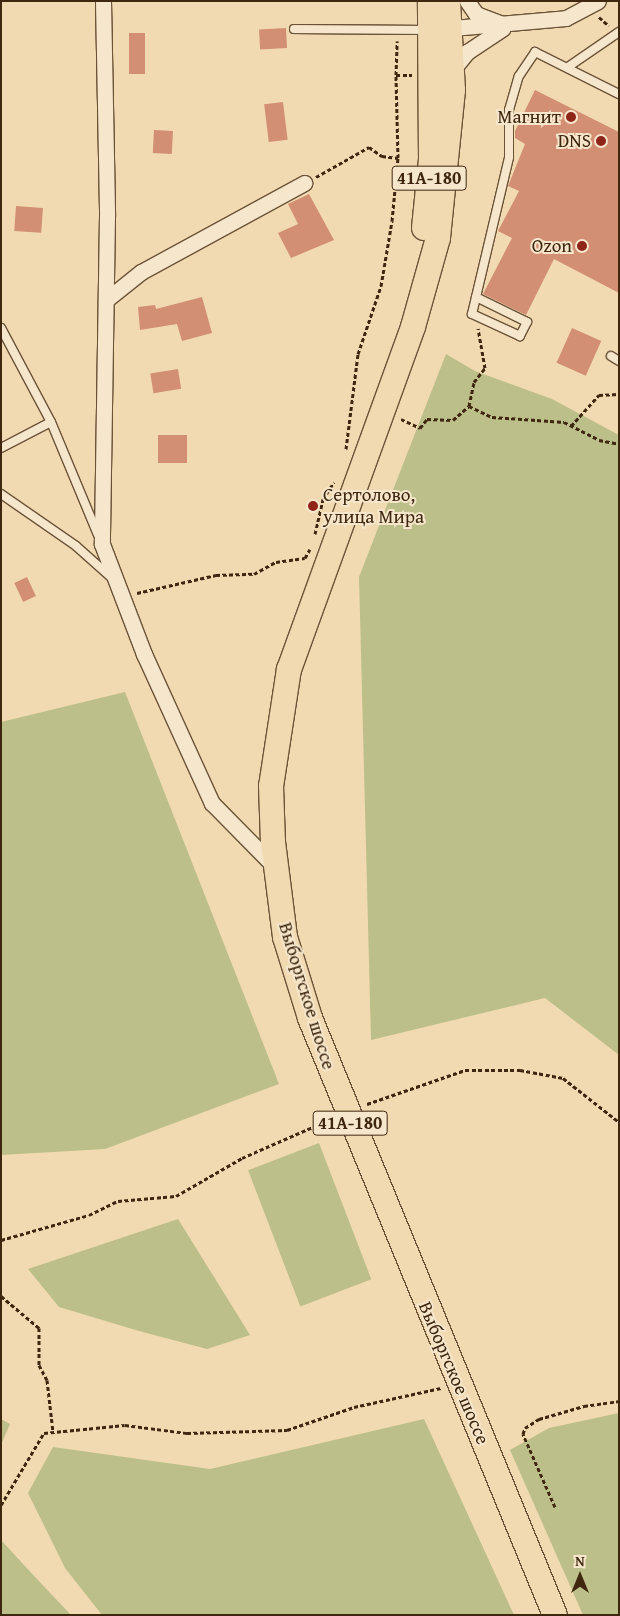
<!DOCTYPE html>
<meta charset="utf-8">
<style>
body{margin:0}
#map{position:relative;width:620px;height:1616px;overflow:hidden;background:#f1dab1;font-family:"Gentium Book Plus",serif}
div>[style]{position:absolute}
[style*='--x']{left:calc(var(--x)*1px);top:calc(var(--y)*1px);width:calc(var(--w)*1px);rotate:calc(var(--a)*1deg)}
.green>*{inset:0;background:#bcbf8a;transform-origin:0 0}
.building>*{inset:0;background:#d28f73;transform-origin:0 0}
.path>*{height:3px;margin-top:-1.5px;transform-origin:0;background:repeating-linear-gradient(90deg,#3e260f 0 4px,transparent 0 6.5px)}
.roads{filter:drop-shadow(1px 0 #6b5338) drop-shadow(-1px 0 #6b5338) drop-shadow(0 1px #6b5338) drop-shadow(0 -1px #6b5338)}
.service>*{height:8px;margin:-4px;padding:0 4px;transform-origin:4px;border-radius:4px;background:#f6e7cc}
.minor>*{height:15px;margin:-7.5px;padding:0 7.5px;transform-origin:7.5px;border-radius:7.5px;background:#f6e7cc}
.primary>*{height:24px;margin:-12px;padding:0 12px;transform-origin:12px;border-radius:12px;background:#f1dab1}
.dots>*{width:14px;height:14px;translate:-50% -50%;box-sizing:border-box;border:2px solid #f6e7cc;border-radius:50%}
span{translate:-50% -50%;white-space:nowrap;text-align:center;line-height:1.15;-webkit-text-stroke:4px #f6e7cc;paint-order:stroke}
.shield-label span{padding:1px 4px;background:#f6e7cc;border:1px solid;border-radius:4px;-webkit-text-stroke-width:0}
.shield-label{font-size:18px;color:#3e260f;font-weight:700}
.poi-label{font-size:19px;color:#3e260f}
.right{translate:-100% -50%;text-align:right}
.left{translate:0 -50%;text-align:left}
.street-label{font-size:19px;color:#3e260f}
.frame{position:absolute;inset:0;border:2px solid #3e260f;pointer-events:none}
.north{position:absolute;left:555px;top:1551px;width:50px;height:50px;-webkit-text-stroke:4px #f6e7cc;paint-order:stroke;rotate:0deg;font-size:14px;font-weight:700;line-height:20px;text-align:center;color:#3e260f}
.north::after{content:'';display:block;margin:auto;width:18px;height:22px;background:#3e260f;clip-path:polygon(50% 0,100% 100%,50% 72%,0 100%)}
</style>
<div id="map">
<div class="green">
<i style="clip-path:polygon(446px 354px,475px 371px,552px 399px,619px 435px,619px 1055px,545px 998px,371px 1040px,359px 577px)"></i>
<i style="clip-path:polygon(125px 692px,279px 1084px,105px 1149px,1px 1155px,1px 722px)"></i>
<i style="left:319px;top:1143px;width:146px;height:76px;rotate:69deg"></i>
<i style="clip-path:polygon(178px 1219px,250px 1335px,207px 1349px,139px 1331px,59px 1307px,28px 1269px)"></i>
<i style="clip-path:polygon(619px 1413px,619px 1615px,583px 1615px,510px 1450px,549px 1428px)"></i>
<i style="clip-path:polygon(1px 1419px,10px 1424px,1px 1445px)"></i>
<i style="clip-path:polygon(424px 1419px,514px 1615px,102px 1615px,65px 1568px,28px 1493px,53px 1447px,210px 1469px)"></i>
<i style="clip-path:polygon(1px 1540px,35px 1577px,71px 1615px,1px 1615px)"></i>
</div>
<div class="building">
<i style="left:286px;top:28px;width:20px;height:27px;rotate:87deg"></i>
<i style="left:129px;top:33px;width:16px;height:41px"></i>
<i style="clip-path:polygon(535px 90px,619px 132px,619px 293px,554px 259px,526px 315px,483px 294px,512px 238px,498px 231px,519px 191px,508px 186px,525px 144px,515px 138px,515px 131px)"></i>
<i style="left:283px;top:102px;width:38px;height:19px;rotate:83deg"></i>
<i style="left:154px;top:130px;width:19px;height:23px;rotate:3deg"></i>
<i style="clip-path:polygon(309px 194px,334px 240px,291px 258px,278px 233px,298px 224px,288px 204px)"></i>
<i style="left:16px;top:206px;width:27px;height:25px;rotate:4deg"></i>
<i style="clip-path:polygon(202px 297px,212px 333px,182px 341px,177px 324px,140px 330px,138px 307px,155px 305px,156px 309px)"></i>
<i style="left:572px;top:328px;width:32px;height:38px;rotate:24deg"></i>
<i style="left:178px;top:369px;width:20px;height:28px;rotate:81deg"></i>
<i style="left:158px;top:435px;width:29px;height:28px"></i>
<i style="left:27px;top:577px;width:21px;height:14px;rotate:65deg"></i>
</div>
<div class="path">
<i style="--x:599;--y:17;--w:13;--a:42"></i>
<i style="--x:396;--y:75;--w:34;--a:-88"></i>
<i style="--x:316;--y:177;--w:61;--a:-29.5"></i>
<i style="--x:369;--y:147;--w:16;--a:35"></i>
<i style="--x:382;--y:156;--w:16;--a:7"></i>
<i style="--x:469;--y:406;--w:25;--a:-78"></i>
<i style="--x:474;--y:382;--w:18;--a:-52"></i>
<i style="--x:485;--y:368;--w:40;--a:-100"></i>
<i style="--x:401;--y:419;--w:21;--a:25"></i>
<i style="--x:420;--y:428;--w:11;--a:-52"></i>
<i style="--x:427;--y:419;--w:26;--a:2"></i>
<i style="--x:453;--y:420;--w:21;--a:-41"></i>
<i style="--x:469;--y:406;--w:25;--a:26"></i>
<i style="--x:492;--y:417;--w:72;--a:4"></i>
<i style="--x:564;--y:422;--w:39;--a:27"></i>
<i style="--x:599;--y:440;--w:20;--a:11"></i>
<i style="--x:571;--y:426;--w:42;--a:-47.9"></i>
<i style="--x:599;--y:395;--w:20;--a:-3"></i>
<i style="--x:346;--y:449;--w:96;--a:-82.8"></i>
<i style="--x:358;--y:354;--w:72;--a:-71.3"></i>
<i style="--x:381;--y:286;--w:66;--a:-80.4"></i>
<i style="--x:392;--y:221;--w:63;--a:-84.6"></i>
<i style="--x:398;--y:158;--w:83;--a:-91.4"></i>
<i style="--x:396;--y:75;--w:16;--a:0"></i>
<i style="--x:315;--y:534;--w:36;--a:-77"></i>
<i style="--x:323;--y:499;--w:20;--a:-57"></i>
<i style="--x:137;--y:593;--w:81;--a:-12.8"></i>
<i style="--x:216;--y:575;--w:38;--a:-2"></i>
<i style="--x:254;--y:574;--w:25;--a:-29"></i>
<i style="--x:276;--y:562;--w:29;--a:-8"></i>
<i style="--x:305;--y:558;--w:10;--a:-61"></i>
<i style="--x:367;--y:1104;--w:104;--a:-19.1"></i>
<i style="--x:465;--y:1070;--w:55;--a:0"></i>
<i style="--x:520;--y:1070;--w:44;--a:10.5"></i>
<i style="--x:563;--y:1078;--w:71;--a:38.2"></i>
<i style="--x:1;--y:1240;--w:91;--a:-15.9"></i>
<i style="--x:89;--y:1215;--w:32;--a:-26"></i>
<i style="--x:118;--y:1201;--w:58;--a:-4.9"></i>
<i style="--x:176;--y:1196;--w:76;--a:-29.9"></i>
<i style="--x:242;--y:1158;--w:97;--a:-23.7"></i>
<i style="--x:1;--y:1296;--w:50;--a:40.1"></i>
<i style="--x:39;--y:1328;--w:37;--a:90"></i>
<i style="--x:39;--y:1365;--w:17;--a:62"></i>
<i style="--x:47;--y:1380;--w:52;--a:83.4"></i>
<i style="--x:1;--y:1505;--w:84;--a:-59.2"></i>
<i style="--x:44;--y:1433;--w:81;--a:-5.6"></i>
<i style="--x:125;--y:1425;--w:63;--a:7.4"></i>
<i style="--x:187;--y:1433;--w:100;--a:-1.7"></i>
<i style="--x:287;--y:1430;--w:71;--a:-18.9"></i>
<i style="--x:354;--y:1407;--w:89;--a:-12.3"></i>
<i style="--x:555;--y:1507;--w:80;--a:-113.7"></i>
<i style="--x:523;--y:1434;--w:6;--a:-72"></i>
<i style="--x:525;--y:1428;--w:17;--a:-33"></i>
<i style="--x:539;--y:1419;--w:47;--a:-16.1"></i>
<i style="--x:584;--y:1406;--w:35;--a:-8"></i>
</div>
<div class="roads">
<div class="service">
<i style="--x:294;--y:29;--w:133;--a:0.4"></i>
<i style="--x:568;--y:67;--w:62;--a:-34.5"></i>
<i style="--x:476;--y:297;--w:57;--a:26.1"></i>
<i style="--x:527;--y:322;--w:16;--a:117"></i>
<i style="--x:520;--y:336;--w:53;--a:-155.4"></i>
<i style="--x:472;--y:314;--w:161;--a:-76.7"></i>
<i style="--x:509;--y:157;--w:47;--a:-90"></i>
<i style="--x:509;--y:110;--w:35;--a:-74"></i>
<i style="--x:519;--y:76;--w:29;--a:-56"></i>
<i style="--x:535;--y:52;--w:94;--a:26.6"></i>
<i style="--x:1;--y:328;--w:106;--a:62"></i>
<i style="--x:51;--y:422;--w:122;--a:67.4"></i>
<i style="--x:611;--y:356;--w:9;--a:32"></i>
<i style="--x:1;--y:448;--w:56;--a:-27.5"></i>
<i style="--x:1;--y:494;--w:91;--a:34.7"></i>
<i style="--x:76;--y:546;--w:50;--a:41.7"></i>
</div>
<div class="minor">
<i style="--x:103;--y:1;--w:215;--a:88.9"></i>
<i style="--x:107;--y:216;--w:328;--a:90.9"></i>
<i style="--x:102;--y:544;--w:118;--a:69.1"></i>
<i style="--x:144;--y:654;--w:164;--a:65.5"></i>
<i style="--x:212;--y:803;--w:90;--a:45.5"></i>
<i style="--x:467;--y:1;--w:16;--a:55"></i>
<i style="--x:476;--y:14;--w:26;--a:21"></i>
<i style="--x:441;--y:29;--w:125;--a:-5"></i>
<i style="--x:566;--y:18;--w:36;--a:-28"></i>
<i style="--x:454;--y:68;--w:21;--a:-51"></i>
<i style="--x:467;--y:52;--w:43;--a:-33.7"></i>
<i style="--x:106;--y:300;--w:45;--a:-38.7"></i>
<i style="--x:141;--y:272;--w:186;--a:-28.6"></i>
</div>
<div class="primary">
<i style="--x:448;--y:1;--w:89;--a:86.8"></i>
<i style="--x:453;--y:90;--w:149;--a:95.8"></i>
<i style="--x:438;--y:238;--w:92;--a:105.7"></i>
<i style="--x:413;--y:327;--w:364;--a:109.9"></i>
<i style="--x:289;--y:669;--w:118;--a:98.7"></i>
<i style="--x:271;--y:786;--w:56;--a:88"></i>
<i style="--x:273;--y:842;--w:96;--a:82.8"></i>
<i style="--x:285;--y:937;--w:85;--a:72.8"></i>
<i style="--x:310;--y:1018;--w:645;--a:67.69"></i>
<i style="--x:424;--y:228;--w:69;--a:-84.2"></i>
<i style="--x:431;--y:159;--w:158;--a:-90.4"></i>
</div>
</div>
<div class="dots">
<i style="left:571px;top:117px;background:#8f2418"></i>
<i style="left:601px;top:141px;background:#8f2418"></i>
<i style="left:582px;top:246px;background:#8f2418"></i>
<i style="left:313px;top:506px;background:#8f2418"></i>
</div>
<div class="shield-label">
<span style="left:429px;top:178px">41А-180</span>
<span style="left:350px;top:1123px">41А-180</span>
</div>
<div class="poi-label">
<span class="right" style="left:561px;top:117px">Магнит</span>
<span class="right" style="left:591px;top:141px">DNS</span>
<span class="right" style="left:572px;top:246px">Ozon</span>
<span class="left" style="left:323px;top:506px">Сертолово,<br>улица Мира</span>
</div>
<div class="street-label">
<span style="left:307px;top:996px;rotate:73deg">Выборгское шоссе</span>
<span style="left:454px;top:1373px;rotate:67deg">Выборгское шоссе</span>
</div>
<div class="frame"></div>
<div class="north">N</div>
</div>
